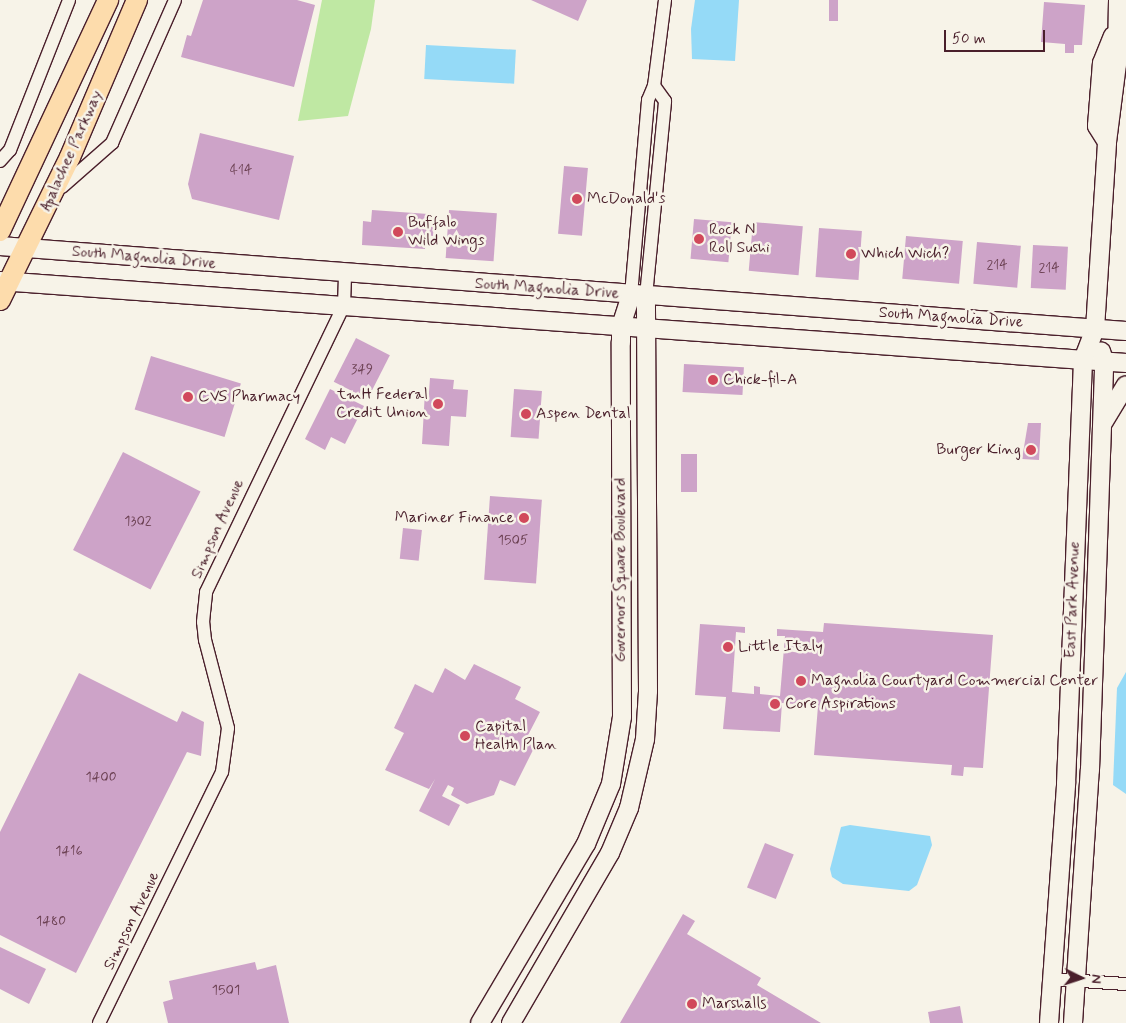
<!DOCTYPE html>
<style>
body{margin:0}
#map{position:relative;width:1126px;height:1023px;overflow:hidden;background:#f7f3e8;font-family:Mynerve,sans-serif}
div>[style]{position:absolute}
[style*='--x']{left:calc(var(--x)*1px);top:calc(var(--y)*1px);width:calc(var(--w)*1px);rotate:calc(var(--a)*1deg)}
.green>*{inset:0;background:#bfe8a3}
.water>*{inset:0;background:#95daf7;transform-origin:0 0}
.building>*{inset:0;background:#cda3c8;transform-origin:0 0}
.roads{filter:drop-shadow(1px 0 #4a1f2b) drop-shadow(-1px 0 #4a1f2b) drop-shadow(0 1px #4a1f2b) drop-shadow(0 -1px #4a1f2b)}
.street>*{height:12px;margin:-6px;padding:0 6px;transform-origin:6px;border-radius:6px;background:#f7f3e8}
.secondary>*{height:18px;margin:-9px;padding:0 9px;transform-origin:9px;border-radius:9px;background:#f7f3e8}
.primary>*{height:20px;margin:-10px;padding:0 10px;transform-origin:10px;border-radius:10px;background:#fddcac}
.dots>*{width:14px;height:14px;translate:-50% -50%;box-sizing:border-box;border:2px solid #f7f3e8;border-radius:50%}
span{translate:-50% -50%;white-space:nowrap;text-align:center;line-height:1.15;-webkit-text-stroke:5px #f7f3e8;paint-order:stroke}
.number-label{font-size:14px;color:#6b4052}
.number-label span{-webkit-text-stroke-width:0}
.street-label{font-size:16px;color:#4a1f2b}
.poi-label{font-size:16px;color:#4a1f2b}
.left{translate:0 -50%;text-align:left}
.right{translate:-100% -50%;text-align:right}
.north{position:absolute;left:1056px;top:953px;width:50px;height:50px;-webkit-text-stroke:4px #f7f3e8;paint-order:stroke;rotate:94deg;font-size:14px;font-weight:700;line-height:20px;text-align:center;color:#4a1f2b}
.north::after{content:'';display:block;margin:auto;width:18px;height:22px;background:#4a1f2b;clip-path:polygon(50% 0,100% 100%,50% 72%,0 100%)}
.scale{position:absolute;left:944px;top:30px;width:101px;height:22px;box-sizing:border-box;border:2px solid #4a1f2b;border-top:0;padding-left:6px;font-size:15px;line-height:18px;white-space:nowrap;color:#4a1f2b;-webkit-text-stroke:4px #f7f3e8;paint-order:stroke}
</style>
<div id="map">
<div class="green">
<i style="clip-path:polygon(322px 0,375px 0,371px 29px,348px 116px,298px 121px)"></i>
</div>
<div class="water">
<i style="clip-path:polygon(695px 0,739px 0,735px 61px,692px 59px,691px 29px)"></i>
<i style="left:426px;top:45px;width:90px;height:34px;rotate:3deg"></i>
<i style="clip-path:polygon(1126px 672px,1126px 794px,1113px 785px,1117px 688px)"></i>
<i style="clip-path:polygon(850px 825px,930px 836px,932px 845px,917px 885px,909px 891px,843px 884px,832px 877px,830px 869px,841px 827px)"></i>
</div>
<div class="building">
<i style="clip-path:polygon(203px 0,297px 0,315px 5px,294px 87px,181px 57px,187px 35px,191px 36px)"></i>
<i style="clip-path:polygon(531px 0,587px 0,578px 21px)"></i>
<i style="left:829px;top:0;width:9px;height:21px"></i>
<i style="clip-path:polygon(1044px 2px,1085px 5px,1082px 45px,1074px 45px,1074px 53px,1065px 53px,1065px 44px,1041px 42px)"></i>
<i style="clip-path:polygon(200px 133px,294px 156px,279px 220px,192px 199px,188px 184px)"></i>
<i style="left:564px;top:166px;width:24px;height:68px;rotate:5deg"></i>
<i style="clip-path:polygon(372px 210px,428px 214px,427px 222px,434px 223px,433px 236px,426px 235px,425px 249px,362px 245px,363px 221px,371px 222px)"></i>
<i style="left:449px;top:210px;width:48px;height:48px;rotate:4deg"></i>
<i style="left:694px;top:219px;width:38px;height:40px;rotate:5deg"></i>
<i style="left:753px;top:222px;width:50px;height:49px;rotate:5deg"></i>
<i style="left:819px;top:228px;width:43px;height:49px;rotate:4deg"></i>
<i style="left:906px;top:236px;width:57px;height:43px;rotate:5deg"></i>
<i style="left:977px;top:242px;width:44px;height:42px;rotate:5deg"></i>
<i style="left:1033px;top:245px;width:35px;height:43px;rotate:3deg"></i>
<i style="left:356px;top:338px;width:38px;height:49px;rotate:27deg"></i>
<i style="left:151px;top:356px;width:94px;height:56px;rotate:17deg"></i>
<i style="left:684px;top:364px;width:60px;height:28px;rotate:3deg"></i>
<i style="clip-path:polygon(430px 378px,454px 380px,453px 389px,468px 390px,466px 417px,451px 416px,449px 446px,422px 444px,425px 391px,429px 392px)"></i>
<i style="clip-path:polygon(330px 389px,364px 406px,345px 444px,331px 437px,325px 450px,305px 439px)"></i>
<i style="left:514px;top:389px;width:28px;height:48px;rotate:4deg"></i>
<i style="clip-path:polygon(1028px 423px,1041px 423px,1039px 460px,1022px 459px)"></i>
<i style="left:123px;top:452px;width:87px;height:110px;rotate:27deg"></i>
<i style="left:681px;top:454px;width:16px;height:38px"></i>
<i style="left:490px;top:496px;width:52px;height:84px;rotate:4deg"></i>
<i style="left:403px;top:528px;width:19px;height:31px;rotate:6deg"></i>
<i style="clip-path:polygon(824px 623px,993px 635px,983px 768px,964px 767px,963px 776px,951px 775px,952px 765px,814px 755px,818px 706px,782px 703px,780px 732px,723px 729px,726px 697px,695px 695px,700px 624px,745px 627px,745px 633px,736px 632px,732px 692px,754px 694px,754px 686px,760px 687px,760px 694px,780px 696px,785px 636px,777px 636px,777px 629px,823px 632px)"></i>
<i style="clip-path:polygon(474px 664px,521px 687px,515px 699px,540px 712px,526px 739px,536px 744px,515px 786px,500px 780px,494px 795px,467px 804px,451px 795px,454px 788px,448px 785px,442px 796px,460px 805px,449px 826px,419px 811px,435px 779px,429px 789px,385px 770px,404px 733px,394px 728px,415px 684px,433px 693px,445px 668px,465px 680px)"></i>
<i style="clip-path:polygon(79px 673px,177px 722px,182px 711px,204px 722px,201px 756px,187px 752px,76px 973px,0 935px,0 832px)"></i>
<i style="left:765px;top:843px;width:31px;height:48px;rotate:22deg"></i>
<i style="clip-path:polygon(683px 914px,695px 921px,687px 934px,761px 978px,757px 985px,821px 1023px,620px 1023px)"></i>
<i style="clip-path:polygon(0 947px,46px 969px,29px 1004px,0 989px)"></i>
<i style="clip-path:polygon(255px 962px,257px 970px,276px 965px,289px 1023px,168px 1023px,163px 1002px,173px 999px,169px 981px)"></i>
<i style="clip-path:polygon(960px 1006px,963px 1023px,930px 1023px,928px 1012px)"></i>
</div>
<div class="roads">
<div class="street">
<i style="--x:0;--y:161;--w:15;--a:-48"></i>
<i style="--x:10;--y:150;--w:161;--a:-68.5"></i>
<i style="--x:62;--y:187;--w:67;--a:-41.3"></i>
<i style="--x:112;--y:143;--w:156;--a:-66.2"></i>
<i style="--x:631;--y:295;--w:196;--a:-85"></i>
<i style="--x:648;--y:100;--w:15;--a:-67"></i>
<i style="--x:654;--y:86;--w:87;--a:-82.7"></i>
<i style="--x:646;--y:296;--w:196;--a:-84.4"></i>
<i style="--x:665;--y:101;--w:19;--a:-126"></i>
<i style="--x:1052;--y:979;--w:74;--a:3.9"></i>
<i style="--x:99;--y:1023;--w:280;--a:-63.9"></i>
<i style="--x:222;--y:772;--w:44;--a:-82.2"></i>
<i style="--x:228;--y:728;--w:91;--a:-104.6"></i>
<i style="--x:205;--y:640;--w:18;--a:-96"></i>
<i style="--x:203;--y:622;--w:30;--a:-84"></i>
<i style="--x:206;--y:592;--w:318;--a:-64.3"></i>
<i style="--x:344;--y:305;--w:30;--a:-88"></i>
</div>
<div class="secondary">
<i style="--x:1107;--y:142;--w:19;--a:-122"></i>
<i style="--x:1097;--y:126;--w:63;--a:-85.5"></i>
<i style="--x:1102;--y:63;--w:29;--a:-68"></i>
<i style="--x:0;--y:246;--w:1129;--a:4.32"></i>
<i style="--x:0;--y:281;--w:1129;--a:4.17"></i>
<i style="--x:1103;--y:423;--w:44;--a:-58.8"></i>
<i style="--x:480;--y:1023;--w:208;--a:-59.4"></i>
<i style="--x:586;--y:844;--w:65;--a:-67.4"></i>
<i style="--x:611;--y:784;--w:68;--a:-80.7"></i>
<i style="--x:622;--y:717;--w:375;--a:-90.2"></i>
<i style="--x:621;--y:342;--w:16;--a:-90"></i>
<i style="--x:621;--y:326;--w:33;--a:-72"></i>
<i style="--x:511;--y:1023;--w:197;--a:-59.8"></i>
<i style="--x:610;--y:853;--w:49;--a:-67.1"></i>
<i style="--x:629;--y:808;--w:71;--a:-76.9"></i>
<i style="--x:645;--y:739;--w:48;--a:-86.4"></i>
<i style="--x:648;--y:691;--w:395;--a:-90.3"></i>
<i style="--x:1049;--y:1023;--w:240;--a:-85.9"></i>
<i style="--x:1066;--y:784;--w:424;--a:-87.7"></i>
<i style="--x:1083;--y:360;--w:33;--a:-69"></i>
<i style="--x:1095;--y:329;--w:187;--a:-86.3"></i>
<i style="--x:1107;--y:142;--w:79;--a:-82.7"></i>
<i style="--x:1117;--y:64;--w:64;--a:-89.1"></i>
<i style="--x:1073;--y:1023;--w:254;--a:-86.2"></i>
<i style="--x:1090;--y:770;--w:409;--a:-88"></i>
<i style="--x:1104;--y:361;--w:10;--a:-107"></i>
</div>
<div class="primary">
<i style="--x:0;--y:231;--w:255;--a:-64.9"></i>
<i style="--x:0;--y:300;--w:159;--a:-63.9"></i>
<i style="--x:70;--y:157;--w:171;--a:-66.9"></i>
</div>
</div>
<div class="dots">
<i style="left:577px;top:199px;background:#d1495b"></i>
<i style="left:398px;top:232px;background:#d1495b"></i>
<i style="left:699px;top:239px;background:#d1495b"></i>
<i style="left:851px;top:254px;background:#d1495b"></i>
<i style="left:713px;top:380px;background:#d1495b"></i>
<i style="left:188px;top:397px;background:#d1495b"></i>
<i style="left:438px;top:404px;background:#d1495b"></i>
<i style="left:526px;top:414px;background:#d1495b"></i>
<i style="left:1031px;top:450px;background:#d1495b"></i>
<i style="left:524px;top:518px;background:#d1495b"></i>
<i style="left:728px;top:647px;background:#d1495b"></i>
<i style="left:801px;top:681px;background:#d1495b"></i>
<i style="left:775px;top:704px;background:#d1495b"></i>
<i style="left:465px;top:736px;background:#d1495b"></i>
<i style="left:692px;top:1004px;background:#d1495b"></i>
</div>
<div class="number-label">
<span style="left:241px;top:170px">414</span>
<span style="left:997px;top:265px">214</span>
<span style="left:1049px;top:268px">214</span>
<span style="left:362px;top:369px">349</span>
<span style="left:138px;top:521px">1302</span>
<span style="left:513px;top:540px">1505</span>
<span style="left:101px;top:777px">1400</span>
<span style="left:69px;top:851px">1416</span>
<span style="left:51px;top:921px">1480</span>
<span style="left:226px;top:990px">1501</span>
</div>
<div class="street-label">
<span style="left:72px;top:151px;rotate:-66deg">Apalachee Parkway</span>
<span style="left:144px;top:258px;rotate:5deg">South Magnolia Drive</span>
<span style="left:547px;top:289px;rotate:4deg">South Magnolia Drive</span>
<span style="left:951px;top:318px;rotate:4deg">South Magnolia Drive</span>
<span style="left:218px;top:529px;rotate:-66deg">Simpson Avenue</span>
<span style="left:621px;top:570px;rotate:-90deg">Governors Square Boulevard</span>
<span style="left:1073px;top:600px;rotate:-88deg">East Park Avenue</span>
<span style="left:132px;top:921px;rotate:-64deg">Simpson Avenue</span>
</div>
<div class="poi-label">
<span class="left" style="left:587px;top:199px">McDonald's</span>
<span class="left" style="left:408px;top:232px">Buffalo<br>Wild Wings</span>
<span class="left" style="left:709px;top:239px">Rock N<br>Roll Sushi</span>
<span class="left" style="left:861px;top:254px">Which Wich?</span>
<span class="left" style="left:723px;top:380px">Chick-fil-A</span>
<span class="right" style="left:428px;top:404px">tmH Federal<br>Credit Union</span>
<span class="left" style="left:198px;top:397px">CVS Pharmacy</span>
<span class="left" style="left:536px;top:414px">Aspen Dental</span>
<span class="right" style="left:1021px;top:450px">Burger King</span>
<span class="right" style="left:514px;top:518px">Mariner Finance</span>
<span class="left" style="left:738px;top:647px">Little Italy</span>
<span class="left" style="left:811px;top:681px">Magnolia Courtyard Commercial Center</span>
<span class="left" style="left:785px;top:704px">Core Aspirations</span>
<span class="left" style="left:475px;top:736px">Capital<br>Health Plan</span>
<span class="left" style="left:702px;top:1004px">Marshalls</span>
</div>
<div class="north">N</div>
<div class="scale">50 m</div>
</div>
